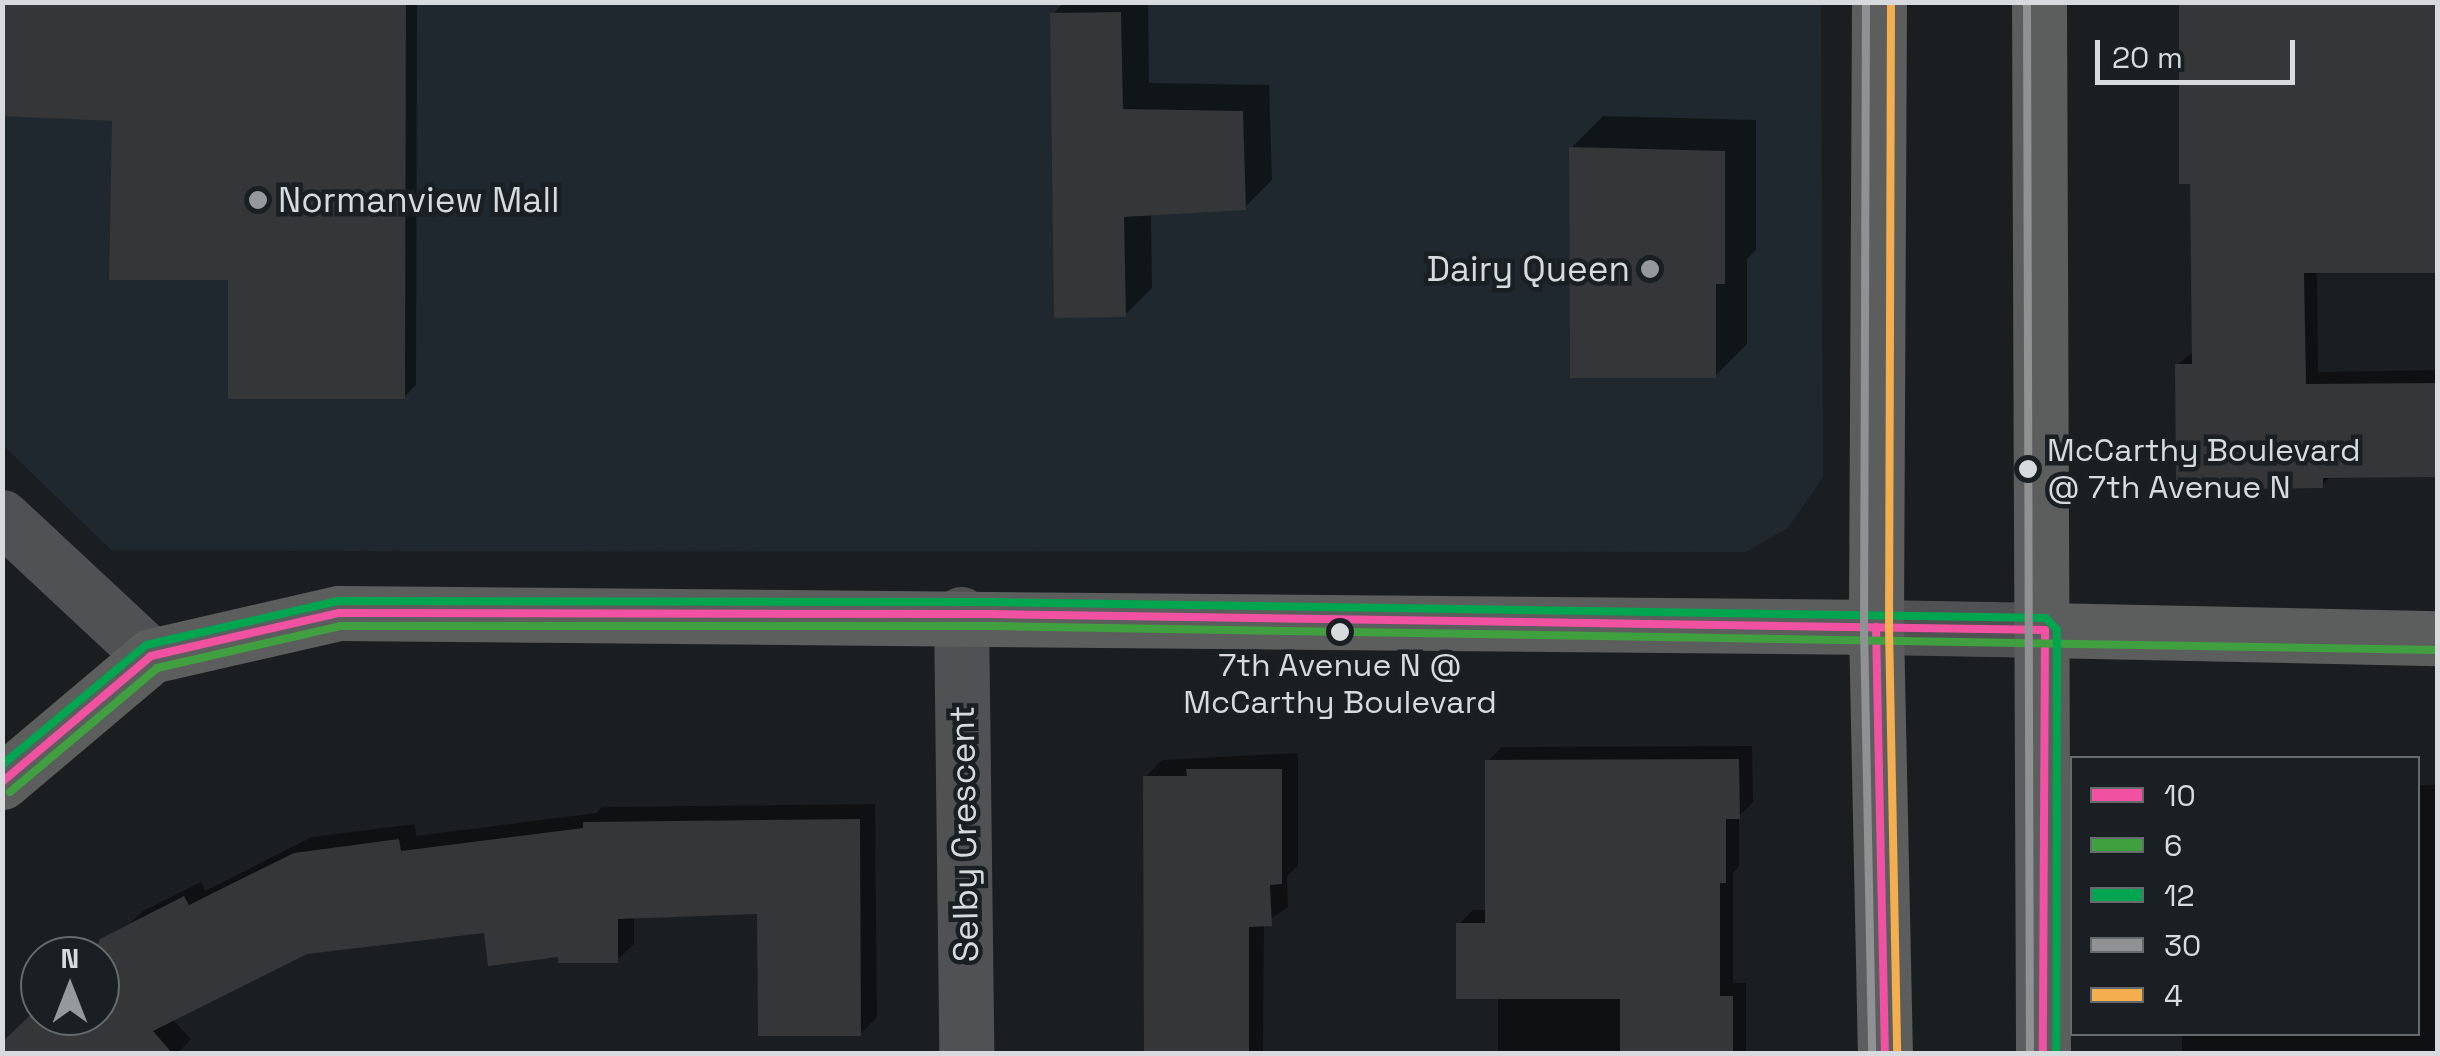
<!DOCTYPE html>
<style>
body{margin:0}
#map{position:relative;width:2440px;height:1056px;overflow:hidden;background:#1b1e20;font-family:"Space Grotesk",sans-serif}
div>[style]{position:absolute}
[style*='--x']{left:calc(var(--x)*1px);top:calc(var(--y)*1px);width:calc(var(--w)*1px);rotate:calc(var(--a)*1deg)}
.built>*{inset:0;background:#1e282e}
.shadow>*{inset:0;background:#0007}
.building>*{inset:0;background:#343638}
.street>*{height:55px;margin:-27.5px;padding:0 27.5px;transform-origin:27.5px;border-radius:27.5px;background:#505152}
.secondary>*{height:55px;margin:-27.5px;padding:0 27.5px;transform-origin:27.5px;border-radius:27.5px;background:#5c5d5d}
.bus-1>*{height:8px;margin:-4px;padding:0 4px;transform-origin:4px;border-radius:4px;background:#f051a0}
.bus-2>*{height:8px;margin:-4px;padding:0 4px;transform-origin:4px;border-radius:4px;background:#40a040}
.bus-3>*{height:8px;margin:-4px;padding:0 4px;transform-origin:4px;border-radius:4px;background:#00a54f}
.bus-4>*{height:8px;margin:-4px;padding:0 4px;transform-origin:4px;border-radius:4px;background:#909193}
.bus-5>*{height:8px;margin:-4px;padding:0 4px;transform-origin:4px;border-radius:4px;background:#f2ae4f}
.dots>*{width:28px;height:28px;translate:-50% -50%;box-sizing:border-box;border:5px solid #191f22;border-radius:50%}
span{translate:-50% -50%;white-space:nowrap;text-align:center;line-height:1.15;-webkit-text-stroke:9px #191f22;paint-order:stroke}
.bus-label{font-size:32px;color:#d7dbdd}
.left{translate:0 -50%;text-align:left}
.poi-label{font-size:35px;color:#d7dbdd}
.right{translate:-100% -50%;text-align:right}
.street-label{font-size:35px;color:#d7dbdd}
.frame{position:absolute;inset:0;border:5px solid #d7dbdd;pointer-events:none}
.legend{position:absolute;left:2070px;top:756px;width:350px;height:280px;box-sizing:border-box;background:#191f22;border:2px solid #656a6d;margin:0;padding:12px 18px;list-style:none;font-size:30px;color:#d7dbdd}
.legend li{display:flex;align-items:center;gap:20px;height:50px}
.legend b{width:50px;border:2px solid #656a6d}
.north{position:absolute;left:20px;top:936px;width:100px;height:100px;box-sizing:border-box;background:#191f22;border:2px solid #656a6d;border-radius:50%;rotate:0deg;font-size:28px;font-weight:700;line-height:40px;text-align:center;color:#d7dbdd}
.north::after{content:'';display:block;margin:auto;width:35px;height:45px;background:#95999b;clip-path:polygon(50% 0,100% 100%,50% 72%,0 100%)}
.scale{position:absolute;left:2095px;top:40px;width:200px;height:45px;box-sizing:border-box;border:5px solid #d7dbdd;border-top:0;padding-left:12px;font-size:30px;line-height:35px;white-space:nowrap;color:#d7dbdd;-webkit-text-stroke:8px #191f22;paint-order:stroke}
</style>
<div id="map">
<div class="built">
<i style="clip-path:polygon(2px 3px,1821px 3px,1823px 477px,1788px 528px,1746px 552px,112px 551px,3px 445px)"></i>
</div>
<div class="shadow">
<i style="clip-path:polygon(2px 2px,417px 2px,416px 385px,404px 397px,230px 277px,115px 119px)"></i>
<i style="clip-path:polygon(1064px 2px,1148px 2px,1149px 83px,1269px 85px,1272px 180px,1245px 207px,1151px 213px,1152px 288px,1125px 315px,1053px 14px)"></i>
<i style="clip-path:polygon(2180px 2px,2317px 270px,2318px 372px,2438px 370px,2438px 474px,2331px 476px,2322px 485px,2248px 478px,2177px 365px,2194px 351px,2193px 182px)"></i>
<i style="clip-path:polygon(1603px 116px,1756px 120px,1756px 250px,1747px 259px,1747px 344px,1715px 376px,1571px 148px)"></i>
<i style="clip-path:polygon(1752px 746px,1753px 802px,1739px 816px,1739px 866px,1733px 873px,1733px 983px,1746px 983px,1746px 1054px,1498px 1054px,1498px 997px,1459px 924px,1473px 910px,1488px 910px,1488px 761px,1502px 747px)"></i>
<i style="clip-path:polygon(1298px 753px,1298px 865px,1287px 876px,1288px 907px,1264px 924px,1263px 1054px,1144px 1054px,1145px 777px,1162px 760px)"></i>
<i style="clip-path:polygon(2418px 785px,2438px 785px,2438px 1054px,2182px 1054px,2182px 1034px,2418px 1034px)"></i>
<i style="clip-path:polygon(875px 804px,877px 1017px,860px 1034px,759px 912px,634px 916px,634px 944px,617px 960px,560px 954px,486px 930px,307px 952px,172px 1019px,191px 1039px,177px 1054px,2px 1054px,40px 1010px,40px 1016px,100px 1016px,96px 956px,143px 911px,201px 882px,205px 891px,312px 837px,415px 824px,416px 836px,596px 813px,602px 807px)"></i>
</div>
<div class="building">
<i style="clip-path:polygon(2px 2px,406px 2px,405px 399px,228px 399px,228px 280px,109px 280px,112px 121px,2px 116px)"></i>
<i style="clip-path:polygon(2179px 2px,2438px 2px,2438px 273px,2304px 273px,2306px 384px,2438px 383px,2438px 477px,2323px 478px,2323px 488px,2246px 489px,2246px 480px,2176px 480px,2175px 364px,2192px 364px,2190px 184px,2179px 184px)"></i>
<i style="clip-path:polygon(1121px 12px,1123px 109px,1243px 111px,1246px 210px,1124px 217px,1126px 317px,1054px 318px,1050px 13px)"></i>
<i style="clip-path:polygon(1569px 147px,1725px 151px,1725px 284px,1716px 284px,1716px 378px,1570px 378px)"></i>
<i style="clip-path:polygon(1739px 759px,1740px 819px,1726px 819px,1726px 883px,1720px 883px,1720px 996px,1733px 996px,1733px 1054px,1620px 1054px,1620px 999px,1456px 999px,1456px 923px,1485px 923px,1485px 760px)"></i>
<i style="clip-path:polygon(1186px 769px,1282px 769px,1282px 884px,1270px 885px,1272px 926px,1249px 927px,1249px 1054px,1144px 1054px,1143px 776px,1187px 776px)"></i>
<i style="clip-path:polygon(860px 819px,861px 1036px,758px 1036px,757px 914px,618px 919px,618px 963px,558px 963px,558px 957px,488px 966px,484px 933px,307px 954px,153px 1031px,173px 1054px,2px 1054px,2px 1042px,40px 1006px,40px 1016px,100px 1016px,100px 956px,93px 956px,100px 939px,184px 896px,189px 905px,294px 853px,399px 839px,401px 851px,583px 828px,583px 822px)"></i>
</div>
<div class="street">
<i style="--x:2;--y:517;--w:204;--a:43"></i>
<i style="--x:961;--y:614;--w:440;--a:89.3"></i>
<i style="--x:1876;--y:627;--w:169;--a:1"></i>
</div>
<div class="secondary">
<i style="--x:1879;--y:2;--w:625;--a:90.28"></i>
<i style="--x:1876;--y:627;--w:427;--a:88.8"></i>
<i style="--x:2039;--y:2;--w:1052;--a:89.78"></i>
<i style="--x:2045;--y:630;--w:393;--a:1.2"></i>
<i style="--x:2;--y:782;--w:195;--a:-40.2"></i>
<i style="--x:151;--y:656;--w:193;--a:-12.9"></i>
<i style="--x:339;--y:613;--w:1537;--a:0.52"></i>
</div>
<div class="bus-1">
<i style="--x:1876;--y:627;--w:427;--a:88.8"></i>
<i style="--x:2;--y:782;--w:195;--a:-40.2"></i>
<i style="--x:151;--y:656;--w:193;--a:-12.9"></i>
<i style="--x:339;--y:613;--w:652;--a:0.09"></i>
<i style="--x:991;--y:614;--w:1054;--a:0.87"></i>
<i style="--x:2045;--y:630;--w:424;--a:90.3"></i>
</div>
<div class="bus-2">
<i style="--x:10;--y:792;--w:192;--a:-40.1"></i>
<i style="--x:157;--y:668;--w:188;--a:-12.9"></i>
<i style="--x:340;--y:626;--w:651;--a:0"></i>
<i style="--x:991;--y:626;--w:1447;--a:0.95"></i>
</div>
<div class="bus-3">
<i style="--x:2;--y:765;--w:187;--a:-39.8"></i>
<i style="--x:146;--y:645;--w:197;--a:-12.9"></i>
<i style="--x:338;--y:601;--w:653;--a:0.09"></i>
<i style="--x:991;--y:602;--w:1055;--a:0.87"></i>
<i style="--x:2046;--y:618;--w:16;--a:47"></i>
<i style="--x:2057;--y:630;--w:424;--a:90.1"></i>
</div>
<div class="bus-4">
<i style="--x:1866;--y:2;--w:625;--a:90.18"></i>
<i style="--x:1864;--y:627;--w:427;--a:88.9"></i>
<i style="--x:2027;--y:2;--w:1052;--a:89.84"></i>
</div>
<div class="bus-5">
<i style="--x:1891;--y:2;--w:625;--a:90.18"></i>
<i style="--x:1889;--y:627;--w:427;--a:88.9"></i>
</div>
<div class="dots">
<i style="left:258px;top:200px;background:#95999b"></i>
<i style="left:1650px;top:269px;background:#95999b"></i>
<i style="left:2028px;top:469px;background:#d7dbdd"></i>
<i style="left:1340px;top:632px;background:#d7dbdd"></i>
</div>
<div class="bus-label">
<span class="left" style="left:2047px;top:469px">McCarthy Boulevard<br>@ 7th Avenue N</span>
<span style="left:1340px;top:684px">7th Avenue N @<br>McCarthy Boulevard</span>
</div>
<div class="poi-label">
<span class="left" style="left:278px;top:200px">Normanview Mall</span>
<span class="right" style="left:1630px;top:269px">Dairy Queen</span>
</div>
<div class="street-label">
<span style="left:964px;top:834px;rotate:-91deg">Selby Crescent</span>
</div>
<div class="frame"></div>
<ul class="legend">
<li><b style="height:12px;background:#f051a0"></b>10</li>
<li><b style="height:12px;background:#40a040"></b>6</li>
<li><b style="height:12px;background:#00a54f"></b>12</li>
<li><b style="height:12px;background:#909193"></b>30</li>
<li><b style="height:12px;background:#f2ae4f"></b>4</li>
</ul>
<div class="north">N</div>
<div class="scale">20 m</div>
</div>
